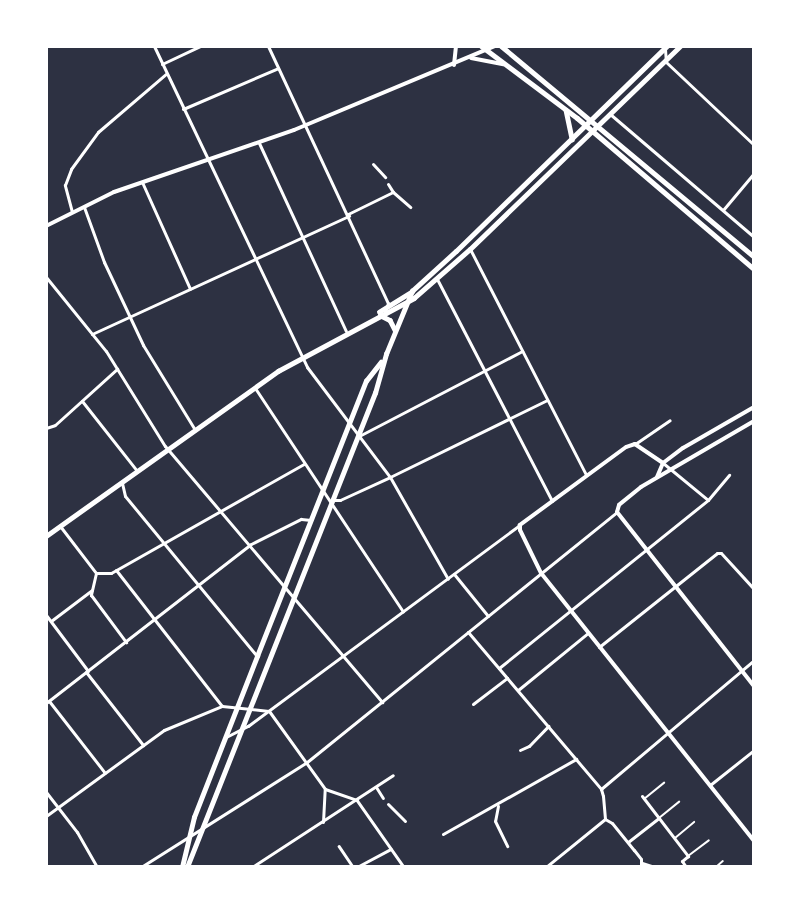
<!DOCTYPE html>
<style>
body{margin:0}
#map{position:relative;width:800px;height:913px;overflow:hidden;background:#2d3142;font-family:Rubik,sans-serif}
div>[style]{position:absolute}
[style*='--x']{left:calc(var(--x)*1px);top:calc(var(--y)*1px);width:calc(var(--w)*1px);rotate:calc(var(--a)*1deg)}
.service>*{height:2px;margin:-1px;padding:0 1px;transform-origin:1px;border-radius:1px;background:#fff}
.pedestrian>*{height:2.5px;margin:-1.25px;padding:0 1.25px;transform-origin:1.25px;border-radius:1.25px;background:#fff}
.minor>*{height:3px;margin:-1.5px;padding:0 1.5px;transform-origin:1.5px;border-radius:1.5px;background:#fff}
.tertiary>*{height:4px;margin:-2px;padding:0 2px;transform-origin:2px;border-radius:2px;background:#fff}
.secondary>*{height:4.5px;margin:-2.25px;padding:0 2.25px;transform-origin:2.25px;border-radius:2.25px;background:#fff}
.primary>*{height:5px;margin:-2.5px;padding:0 2.5px;transform-origin:2.5px;border-radius:2.5px;background:#fff}
span{translate:-50% -50%;white-space:nowrap;text-align:center;line-height:1.15;-webkit-text-stroke:5px #fff;paint-order:stroke}
.frame{position:absolute;inset:0;border:48px solid #fff;pointer-events:none}
</style>
<div id="map">
<div class="service">
<i style="--x:644;--y:799;--w:26;--a:-39"></i>
<i style="--x:659;--y:818;--w:26;--a:-39"></i>
<i style="--x:675;--y:838;--w:25;--a:-40"></i>
<i style="--x:688;--y:856;--w:26;--a:-37"></i>
<i style="--x:716;--y:867;--w:9;--a:-41"></i>
</div>
<div class="pedestrian">
<i style="--x:357;--y:800;--w:82;--a:55"></i>
<i style="--x:339;--y:846;--w:25;--a:56"></i>
<i style="--x:357;--y:867;--w:38;--a:-28"></i>
</div>
<div class="minor">
<i style="--x:154;--y:46;--w:356;--a:64.5"></i>
<i style="--x:307;--y:367;--w:138;--a:53"></i>
<i style="--x:390;--y:477;--w:117;--a:60.4"></i>
<i style="--x:268;--y:46;--w:284;--a:65"></i>
<i style="--x:388;--y:303;--w:9;--a:108"></i>
<i style="--x:665;--y:49;--w:13;--a:86"></i>
<i style="--x:666;--y:62;--w:121;--a:43.3"></i>
<i style="--x:162;--y:64;--w:42;--a:-25.3"></i>
<i style="--x:183;--y:109;--w:103;--a:-23.3"></i>
<i style="--x:610;--y:114;--w:189;--a:40.5"></i>
<i style="--x:259;--y:143;--w:207;--a:65.2"></i>
<i style="--x:373;--y:164;--w:18;--a:47"></i>
<i style="--x:142;--y:182;--w:117;--a:65.8"></i>
<i style="--x:388;--y:184;--w:9;--a:58"></i>
<i style="--x:84;--y:207;--w:59;--a:70"></i>
<i style="--x:104;--y:262;--w:92;--a:64.8"></i>
<i style="--x:143;--y:345;--w:100;--a:58.5"></i>
<i style="--x:723;--y:210;--w:48;--a:-50"></i>
<i style="--x:72;--y:212;--w:28;--a:-105"></i>
<i style="--x:65;--y:185;--w:17;--a:-69"></i>
<i style="--x:71;--y:169;--w:46;--a:-53.9"></i>
<i style="--x:98;--y:132;--w:89;--a:-40.5"></i>
<i style="--x:348;--y:214;--w:50;--a:-26.1"></i>
<i style="--x:393;--y:192;--w:23;--a:41"></i>
<i style="--x:470;--y:249;--w:254;--a:62.8"></i>
<i style="--x:46;--y:277;--w:95;--a:51"></i>
<i style="--x:106;--y:351;--w:112;--a:58.2"></i>
<i style="--x:165;--y:446;--w:336;--a:49.7"></i>
<i style="--x:437;--y:279;--w:250;--a:62.6"></i>
<i style="--x:92;--y:334;--w:283;--a:-24.7"></i>
<i style="--x:255;--y:388;--w:268;--a:56.5"></i>
<i style="--x:82;--y:401;--w:89;--a:51.8"></i>
<i style="--x:46;--y:428;--w:9;--a:-18"></i>
<i style="--x:55;--y:425;--w:84;--a:-42.1"></i>
<i style="--x:359;--y:436;--w:184;--a:-27.5"></i>
<i style="--x:635;--y:444;--w:42;--a:-34.4"></i>
<i style="--x:663;--y:463;--w:58;--a:39.4"></i>
<i style="--x:122;--y:483;--w:13;--a:77"></i>
<i style="--x:125;--y:496;--w:207;--a:50.5"></i>
<i style="--x:333;--y:500;--w:7;--a:0"></i>
<i style="--x:340;--y:500;--w:55;--a:-24.7"></i>
<i style="--x:390;--y:477;--w:175;--a:-26.1"></i>
<i style="--x:60;--y:526;--w:59;--a:52.5"></i>
<i style="--x:116;--y:570;--w:172;--a:52.1"></i>
<i style="--x:96;--y:573;--w:15;--a:0"></i>
<i style="--x:111;--y:573;--w:222;--a:-29.5"></i>
<i style="--x:96;--y:573;--w:23;--a:103"></i>
<i style="--x:91;--y:595;--w:59;--a:53.3"></i>
<i style="--x:454;--y:574;--w:54;--a:51"></i>
<i style="--x:46;--y:615;--w:70;--a:53.1"></i>
<i style="--x:51;--y:621;--w:51;--a:-37.1"></i>
<i style="--x:468;--y:632;--w:206;--a:49.7"></i>
<i style="--x:601;--y:789;--w:7;--a:74"></i>
<i style="--x:603;--y:796;--w:23;--a:85"></i>
<i style="--x:605;--y:819;--w:76;--a:140.9"></i>
<i style="--x:599;--y:647;--w:151;--a:-38.5"></i>
<i style="--x:717;--y:553;--w:4;--a:0"></i>
<i style="--x:721;--y:553;--w:49;--a:47.5"></i>
<i style="--x:499;--y:668;--w:268;--a:-38.8"></i>
<i style="--x:708;--y:500;--w:33;--a:-50"></i>
<i style="--x:86;--y:672;--w:93;--a:52"></i>
<i style="--x:518;--y:690;--w:90;--a:-39.2"></i>
<i style="--x:49;--y:701;--w:91;--a:52.1"></i>
<i style="--x:46;--y:703;--w:259;--a:-37.8"></i>
<i style="--x:251;--y:544;--w:56;--a:-26.6"></i>
<i style="--x:301;--y:519;--w:10;--a:6"></i>
<i style="--x:473;--y:704;--w:43;--a:-37.4"></i>
<i style="--x:226;--y:737;--w:25;--a:-27"></i>
<i style="--x:248;--y:726;--w:338;--a:-36.5"></i>
<i style="--x:520;--y:750;--w:10;--a:-24"></i>
<i style="--x:529;--y:746;--w:28;--a:-46"></i>
<i style="--x:710;--y:785;--w:56;--a:-38.5"></i>
<i style="--x:376;--y:787;--w:13;--a:58"></i>
<i style="--x:325;--y:789;--w:34;--a:19"></i>
<i style="--x:601;--y:789;--w:200;--a:-40.1"></i>
<i style="--x:46;--y:792;--w:51;--a:52.2"></i>
<i style="--x:77;--y:832;--w:40;--a:60.3"></i>
<i style="--x:642;--y:796;--w:76;--a:52.5"></i>
<i style="--x:688;--y:856;--w:8;--a:140"></i>
<i style="--x:682;--y:861;--w:7;--a:56"></i>
<i style="--x:388;--y:804;--w:24;--a:45"></i>
<i style="--x:498;--y:806;--w:15;--a:101"></i>
<i style="--x:495;--y:821;--w:28;--a:64"></i>
<i style="--x:46;--y:816;--w:146;--a:-36.1"></i>
<i style="--x:164;--y:730;--w:63;--a:-22.5"></i>
<i style="--x:222;--y:706;--w:47;--a:6.1"></i>
<i style="--x:269;--y:711;--w:96;--a:54.3"></i>
<i style="--x:605;--y:819;--w:8;--a:30"></i>
<i style="--x:612;--y:823;--w:35;--a:51"></i>
<i style="--x:634;--y:850;--w:11;--a:52"></i>
<i style="--x:641;--y:859;--w:8;--a:90"></i>
<i style="--x:323;--y:822;--w:33;--a:-87"></i>
<i style="--x:443;--y:834;--w:153;--a:-29.4"></i>
<i style="--x:628;--y:842;--w:39;--a:-38"></i>
<i style="--x:642;--y:863;--w:13;--a:18"></i>
<i style="--x:141;--y:867;--w:196;--a:-32.3"></i>
<i style="--x:307;--y:762;--w:398;--a:-38.9"></i>
<i style="--x:252;--y:867;--w:168;--a:-33.1"></i>
</div>
<div class="tertiary">
<i style="--x:471;--y:58;--w:33;--a:11"></i>
<i style="--x:454;--y:65;--w:19;--a:-84"></i>
<i style="--x:46;--y:226;--w:76;--a:-26.6"></i>
<i style="--x:114;--y:192;--w:190;--a:-19"></i>
<i style="--x:294;--y:130;--w:218;--a:-22.7"></i>
<i style="--x:754;--y:421;--w:131;--a:149.7"></i>
<i style="--x:641;--y:487;--w:28;--a:141"></i>
<i style="--x:619;--y:505;--w:7;--a:106"></i>
<i style="--x:617;--y:512;--w:221;--a:51.8"></i>
<i style="--x:663;--y:463;--w:34;--a:-146"></i>
<i style="--x:635;--y:444;--w:9;--a:162"></i>
<i style="--x:626;--y:447;--w:132;--a:143.7"></i>
<i style="--x:520;--y:525;--w:5;--a:90"></i>
<i style="--x:520;--y:530;--w:48;--a:64"></i>
<i style="--x:541;--y:573;--w:342;--a:51.5"></i>
<i style="--x:657;--y:477;--w:15;--a:-67"></i>
<i style="--x:663;--y:463;--w:25;--a:-37"></i>
<i style="--x:683;--y:448;--w:82;--a:-30"></i>
</div>
<div class="secondary">
<i style="--x:566;--y:110;--w:30;--a:78"></i>
<i style="--x:379;--y:312;--w:39;--a:-32"></i>
<i style="--x:412;--y:291;--w:59;--a:-42.3"></i>
<i style="--x:456;--y:251;--w:294;--a:-44.2"></i>
<i style="--x:380;--y:315;--w:11;--a:27"></i>
<i style="--x:390;--y:320;--w:11;--a:63"></i>
<i style="--x:46;--y:536;--w:285;--a:-35.4"></i>
<i style="--x:278;--y:371;--w:154;--a:-28.2"></i>
<i style="--x:414;--y:298;--w:74;--a:-41.2"></i>
<i style="--x:470;--y:249;--w:292;--a:-44"></i>
<i style="--x:182;--y:867;--w:51;--a:-76.5"></i>
<i style="--x:194;--y:817;--w:173;--a:-68.6"></i>
<i style="--x:257;--y:656;--w:296;--a:-68.4"></i>
<i style="--x:366;--y:381;--w:24;--a:-52"></i>
<i style="--x:187;--y:867;--w:510;--a:-68.37"></i>
<i style="--x:375;--y:393;--w:41;--a:-74.2"></i>
<i style="--x:386;--y:354;--w:68;--a:-67.6"></i>
</div>
<div class="primary">
<i style="--x:481;--y:46;--w:120;--a:36.9"></i>
<i style="--x:577;--y:118;--w:233;--a:40.5"></i>
<i style="--x:501;--y:46;--w:329;--a:39.8"></i>
</div>
<div class="frame"></div>
</div>
